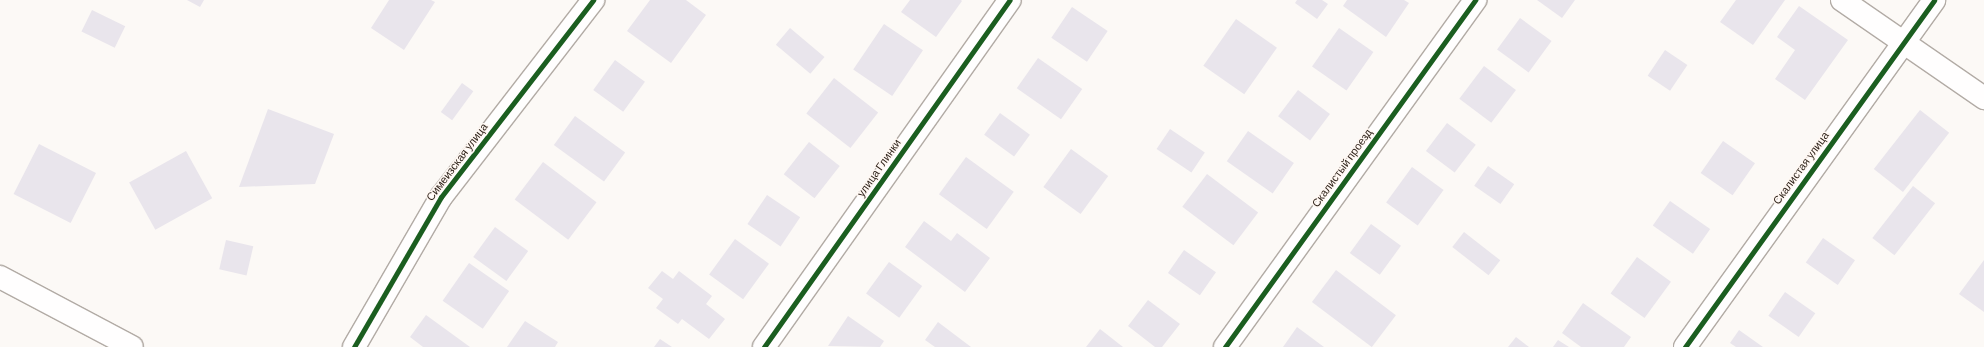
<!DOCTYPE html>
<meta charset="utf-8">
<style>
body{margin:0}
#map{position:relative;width:1984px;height:347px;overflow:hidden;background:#fcf9f6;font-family:Barlow,sans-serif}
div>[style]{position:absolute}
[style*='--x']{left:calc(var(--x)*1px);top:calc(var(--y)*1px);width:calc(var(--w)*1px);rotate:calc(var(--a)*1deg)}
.building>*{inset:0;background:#e9e5ec;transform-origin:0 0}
.roads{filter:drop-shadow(1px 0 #b2aba5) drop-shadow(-1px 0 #b2aba5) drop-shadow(0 1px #b2aba5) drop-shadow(0 -1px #b2aba5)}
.minor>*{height:22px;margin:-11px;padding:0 11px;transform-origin:11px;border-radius:11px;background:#fffefe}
.cycleway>*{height:5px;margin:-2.5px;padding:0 2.5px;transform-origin:2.5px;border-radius:2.5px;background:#1b5e20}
span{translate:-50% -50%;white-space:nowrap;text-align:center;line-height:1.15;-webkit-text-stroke:3px #fff8f3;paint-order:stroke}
.street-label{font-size:11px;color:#2a1e15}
</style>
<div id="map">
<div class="building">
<i style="clip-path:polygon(187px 0,204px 0,200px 7px)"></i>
<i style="clip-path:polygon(389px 0,431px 0,435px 2px,404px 50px,371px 28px)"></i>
<i style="clip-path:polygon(650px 0,686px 0,706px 15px,671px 63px,627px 31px)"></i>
<i style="clip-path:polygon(910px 0,961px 0,962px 1px,936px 37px,901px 12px)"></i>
<i style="clip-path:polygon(1297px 0,1322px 0,1328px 4px,1317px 19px,1295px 3px)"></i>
<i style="clip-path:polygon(1347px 0,1404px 0,1409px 3px,1386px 37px,1343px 6px)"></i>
<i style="clip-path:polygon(1537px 0,1575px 0,1562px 18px)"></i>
<i style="clip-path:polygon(1736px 0,1785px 0,1753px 45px,1720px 22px)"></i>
<i style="clip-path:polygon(1799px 6px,1848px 40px,1805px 100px,1775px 79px,1795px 50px,1777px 37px)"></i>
<i style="left:1072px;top:7px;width:43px;height:37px;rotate:34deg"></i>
<i style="left:92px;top:10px;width:37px;height:24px;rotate:26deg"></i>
<i style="left:1520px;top:18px;width:39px;height:39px;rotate:36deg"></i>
<i style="left:1236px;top:19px;width:50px;height:57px;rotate:35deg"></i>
<i style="left:884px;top:24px;width:47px;height:55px;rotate:34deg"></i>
<i style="left:790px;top:28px;width:45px;height:22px;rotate:40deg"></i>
<i style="left:1339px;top:28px;width:42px;height:47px;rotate:35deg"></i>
<i style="left:1665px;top:50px;width:27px;height:31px;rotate:34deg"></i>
<i style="left:1038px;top:58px;width:54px;height:37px;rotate:35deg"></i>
<i style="left:615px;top:60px;width:37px;height:37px;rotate:36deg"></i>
<i style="left:1484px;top:66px;width:40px;height:41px;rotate:37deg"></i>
<i style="left:834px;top:78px;width:56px;height:45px;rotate:38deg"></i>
<i style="left:462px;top:83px;width:14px;height:36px;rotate:36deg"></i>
<i style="left:1298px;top:90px;width:40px;height:33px;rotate:37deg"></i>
<i style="clip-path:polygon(268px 109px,334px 134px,315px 184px,239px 187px)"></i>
<i style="left:1920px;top:110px;width:37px;height:75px;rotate:38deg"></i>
<i style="left:1000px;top:113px;width:37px;height:27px;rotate:36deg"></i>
<i style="left:575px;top:116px;width:62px;height:36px;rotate:36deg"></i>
<i style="left:1447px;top:123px;width:36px;height:35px;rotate:37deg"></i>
<i style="left:1170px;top:129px;width:42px;height:24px;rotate:34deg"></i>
<i style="left:1248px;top:131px;width:56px;height:37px;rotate:35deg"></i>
<i style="left:1723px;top:141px;width:39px;height:39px;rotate:35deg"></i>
<i style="left:809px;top:142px;width:39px;height:41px;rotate:38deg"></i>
<i style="left:39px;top:144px;width:64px;height:56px;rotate:27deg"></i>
<i style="left:1071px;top:149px;width:46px;height:47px;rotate:36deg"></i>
<i style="left:186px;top:151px;width:54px;height:65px;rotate:61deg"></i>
<i style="left:966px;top:157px;width:59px;height:46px;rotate:36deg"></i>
<i style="left:543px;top:162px;width:67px;height:47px;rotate:37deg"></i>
<i style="left:1488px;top:166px;width:32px;height:24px;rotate:35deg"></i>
<i style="left:1412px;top:167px;width:39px;height:44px;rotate:36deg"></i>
<i style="left:1207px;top:174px;width:64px;height:41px;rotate:37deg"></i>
<i style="left:1913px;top:186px;width:28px;height:66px;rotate:38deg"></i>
<i style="left:767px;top:195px;width:40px;height:35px;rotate:34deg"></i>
<i style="left:1670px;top:201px;width:49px;height:30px;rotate:35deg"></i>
<i style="clip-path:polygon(924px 221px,951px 241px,957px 233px,990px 258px,965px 292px,905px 247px)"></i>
<i style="left:1371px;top:224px;width:37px;height:36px;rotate:36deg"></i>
<i style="left:495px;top:227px;width:41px;height:37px;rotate:36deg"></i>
<i style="left:1464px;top:232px;width:46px;height:19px;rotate:38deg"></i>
<i style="left:1823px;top:238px;width:39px;height:30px;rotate:35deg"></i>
<i style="left:735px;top:239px;width:42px;height:44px;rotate:36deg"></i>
<i style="left:226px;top:240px;width:28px;height:30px;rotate:13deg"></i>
<i style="left:1184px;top:250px;width:39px;height:28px;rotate:35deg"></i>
<i style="left:1637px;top:257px;width:42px;height:45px;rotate:36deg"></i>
<i style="clip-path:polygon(1984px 260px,1984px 312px,1959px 294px)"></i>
<i style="left:889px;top:262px;width:41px;height:39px;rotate:36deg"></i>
<i style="left:469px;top:263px;width:49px;height:46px;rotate:35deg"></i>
<i style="left:1336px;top:270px;width:75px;height:40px;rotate:37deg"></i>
<i style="clip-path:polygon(662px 271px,673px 279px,679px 271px,712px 296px,706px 304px,725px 319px,709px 339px,682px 319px,678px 324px,656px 308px,663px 299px,648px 288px)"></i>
<i style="left:1785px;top:292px;width:37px;height:29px;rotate:35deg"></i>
<i style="clip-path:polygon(1148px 300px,1180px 324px,1162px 347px,1155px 347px,1128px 326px)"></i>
<i style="clip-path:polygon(1583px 303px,1631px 337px,1624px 347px,1581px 347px,1562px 333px)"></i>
<i style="clip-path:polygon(426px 315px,470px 347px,423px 347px,410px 337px)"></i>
<i style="clip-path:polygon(848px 316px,884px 341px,880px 347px,828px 346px)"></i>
<i style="clip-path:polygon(525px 321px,558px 342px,555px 347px,507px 347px)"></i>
<i style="clip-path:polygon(938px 322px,971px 347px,935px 347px,925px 340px)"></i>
<i style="clip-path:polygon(1297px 327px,1324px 347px,1283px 347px)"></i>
<i style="clip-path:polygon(1100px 329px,1123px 347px,1086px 347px)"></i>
<i style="clip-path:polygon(1739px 330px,1763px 347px,1736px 347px,1730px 343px)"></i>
<i style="clip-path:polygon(1516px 337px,1529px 347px,1508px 347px)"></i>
<i style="clip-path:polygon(660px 339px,672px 347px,654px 347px)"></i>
<i style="clip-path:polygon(1558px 340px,1569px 347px,1553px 347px)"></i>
</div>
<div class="roads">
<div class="minor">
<i style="--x:1842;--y:0;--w:173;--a:34.6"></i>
<i style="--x:0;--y:277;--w:149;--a:27.9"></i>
<i style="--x:354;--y:347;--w:173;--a:-59.9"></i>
<i style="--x:441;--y:197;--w:249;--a:-52.3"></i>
<i style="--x:764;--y:347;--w:425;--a:-54.7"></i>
<i style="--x:1225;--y:347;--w:428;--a:-54.2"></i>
<i style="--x:1685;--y:347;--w:427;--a:-54.3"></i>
</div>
</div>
<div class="cycleway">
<i style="--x:354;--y:347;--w:173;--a:-59.9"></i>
<i style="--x:441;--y:197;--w:249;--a:-52.3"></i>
<i style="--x:764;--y:347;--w:425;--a:-54.7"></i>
<i style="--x:1225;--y:347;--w:428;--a:-54.2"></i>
<i style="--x:1685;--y:347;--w:427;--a:-54.3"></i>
</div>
<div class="street-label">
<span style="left:457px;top:162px;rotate:-53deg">Симеизская улица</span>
<span style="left:879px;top:168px;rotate:-55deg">улица Глинки</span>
<span style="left:1342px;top:168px;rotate:-54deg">Скалистый проезд</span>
<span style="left:1801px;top:168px;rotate:-54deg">Скалистая улица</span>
</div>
</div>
